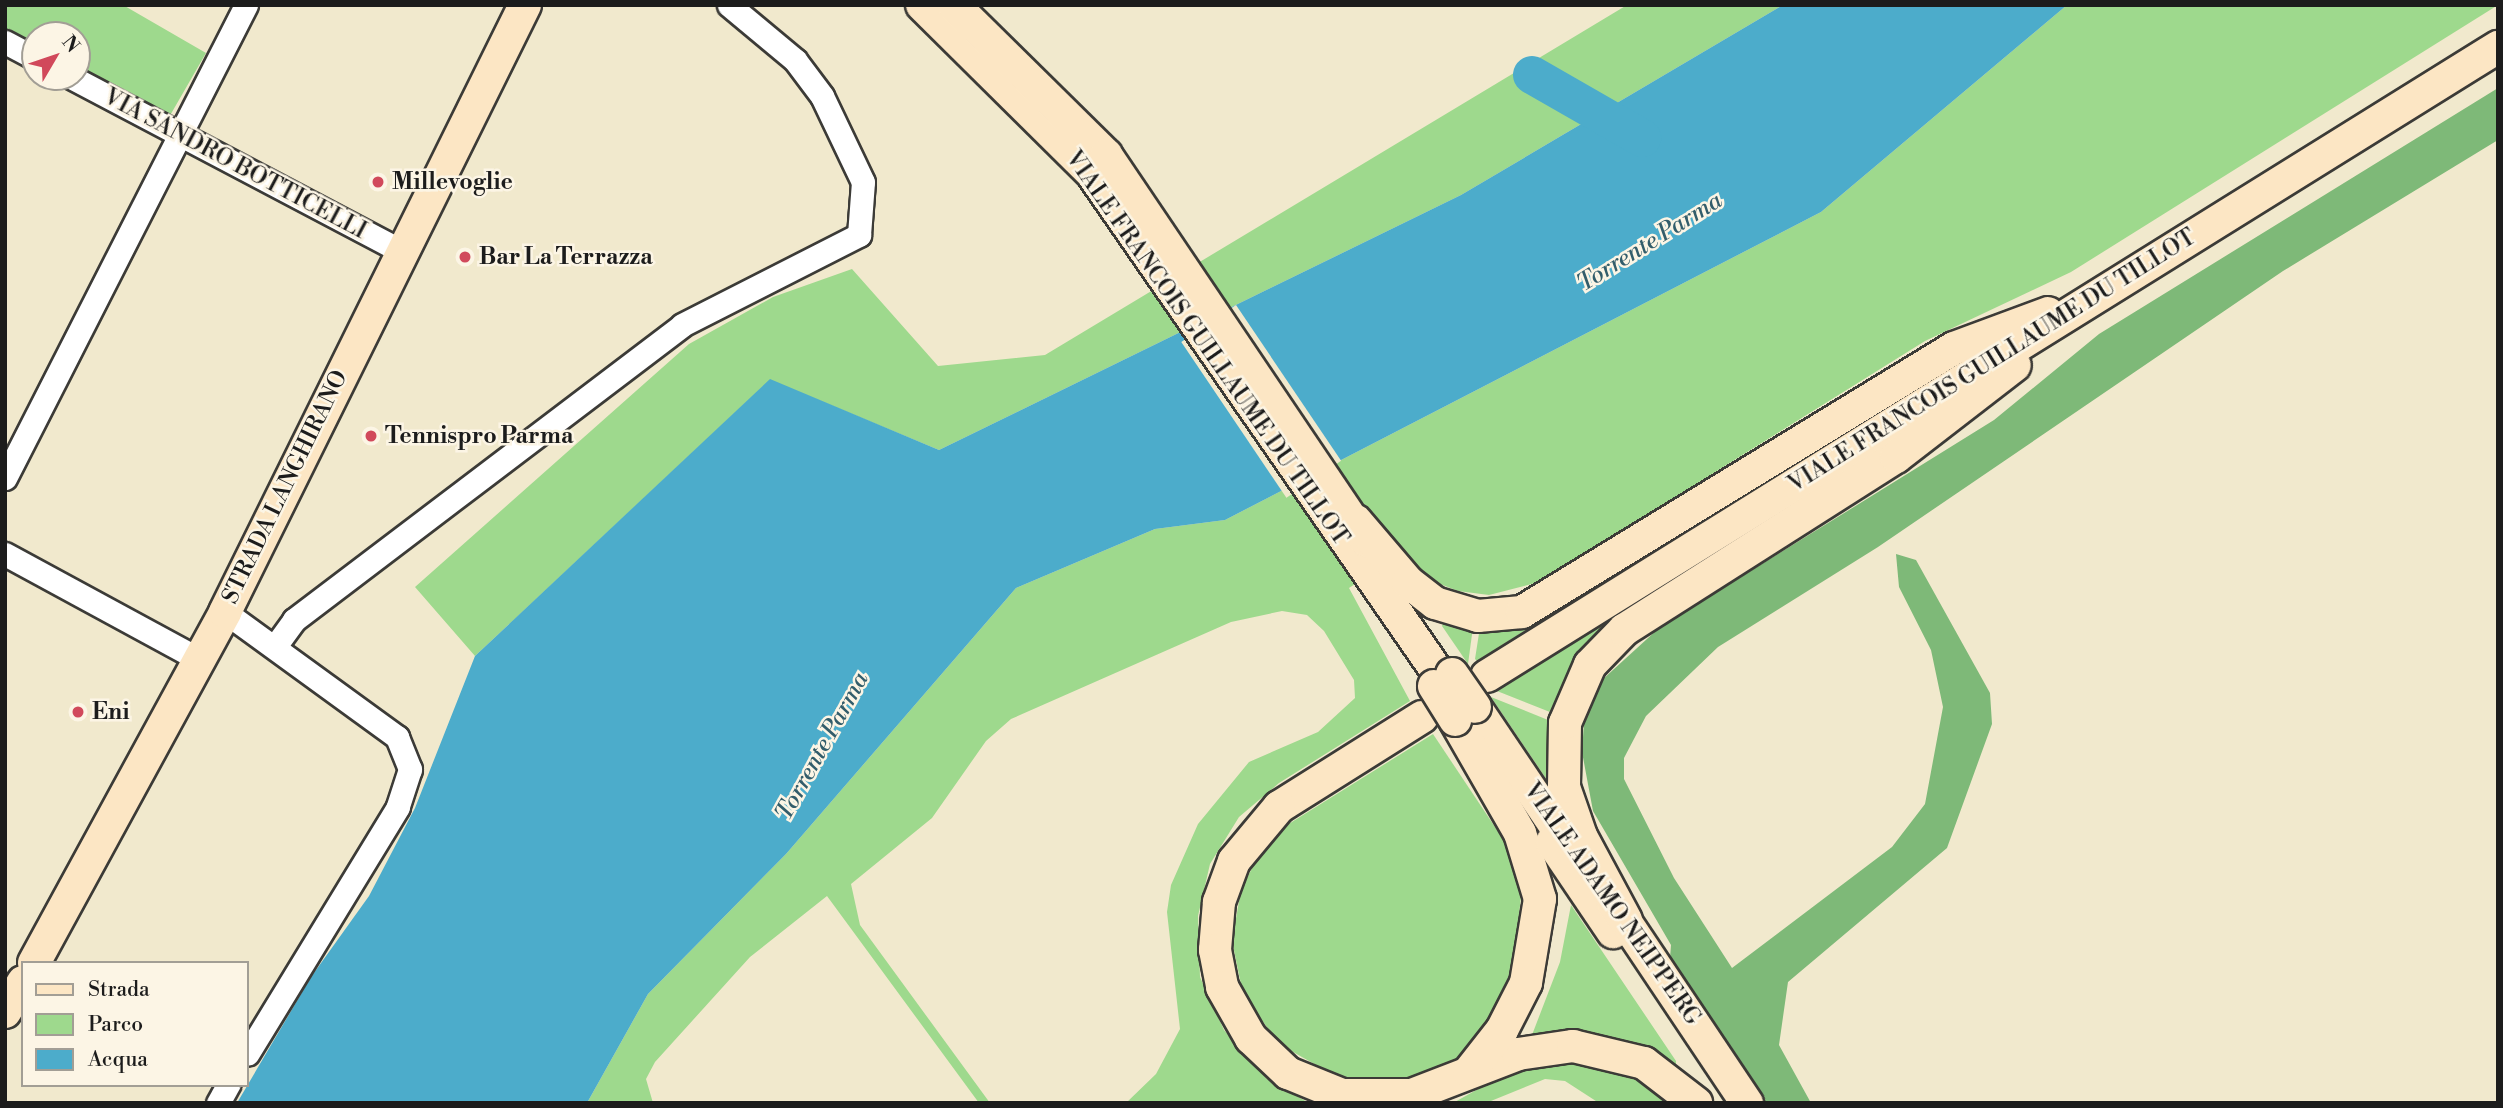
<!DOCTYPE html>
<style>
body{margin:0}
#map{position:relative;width:2503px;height:1108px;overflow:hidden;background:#f1e9cd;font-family:"Libre Bodoni",serif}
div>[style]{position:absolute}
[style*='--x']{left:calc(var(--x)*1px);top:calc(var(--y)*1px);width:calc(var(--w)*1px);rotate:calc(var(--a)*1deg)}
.green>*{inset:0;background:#9ed98d}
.forest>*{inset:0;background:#7eb978}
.water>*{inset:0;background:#4caccb}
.pier>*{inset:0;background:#f1e9cd;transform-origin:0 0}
.river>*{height:38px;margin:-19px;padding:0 19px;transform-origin:19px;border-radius:19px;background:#4caccb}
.roads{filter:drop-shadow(2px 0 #3c3b37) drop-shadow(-2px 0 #3c3b37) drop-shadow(0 2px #3c3b37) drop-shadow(0 -2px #3c3b37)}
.minor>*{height:23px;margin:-11.5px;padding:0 11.5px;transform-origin:11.5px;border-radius:11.5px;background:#fff}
.secondary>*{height:32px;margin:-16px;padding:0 16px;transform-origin:16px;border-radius:16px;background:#fce6c4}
.bridges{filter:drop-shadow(2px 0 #3c3b37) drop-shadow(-2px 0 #3c3b37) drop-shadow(0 2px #3c3b37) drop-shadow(0 -2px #3c3b37)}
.secondary-bridge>*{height:32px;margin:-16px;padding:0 16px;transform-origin:16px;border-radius:16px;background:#fce6c4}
.dots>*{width:19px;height:19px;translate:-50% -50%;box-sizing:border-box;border:4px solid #fcf5e5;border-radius:50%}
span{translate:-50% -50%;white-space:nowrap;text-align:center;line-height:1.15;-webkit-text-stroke:5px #fcf5e5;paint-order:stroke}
.street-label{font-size:23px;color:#1c1c1c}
.poi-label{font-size:23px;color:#1c1c1c;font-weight:700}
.left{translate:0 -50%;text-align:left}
.water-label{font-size:24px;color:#325d6b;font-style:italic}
.frame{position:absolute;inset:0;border:7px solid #1c1c1c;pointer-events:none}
.legend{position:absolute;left:21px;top:961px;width:228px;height:126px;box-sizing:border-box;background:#fcf5e5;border:2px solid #a29e95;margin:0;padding:9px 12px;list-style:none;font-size:21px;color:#1c1c1c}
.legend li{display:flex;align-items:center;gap:14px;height:35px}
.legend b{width:35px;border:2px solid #a29e95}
.north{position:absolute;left:21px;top:21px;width:70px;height:70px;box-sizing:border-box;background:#fcf5e5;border:2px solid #a29e95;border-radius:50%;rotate:51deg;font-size:19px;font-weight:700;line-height:28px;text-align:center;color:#1c1c1c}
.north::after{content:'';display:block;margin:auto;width:24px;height:32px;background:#d1495b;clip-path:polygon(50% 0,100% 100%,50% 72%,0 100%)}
</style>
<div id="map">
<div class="green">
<i style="clip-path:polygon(5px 5px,123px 5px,206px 53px,168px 119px,77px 70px,77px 35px,35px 35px,35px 47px,5px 31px)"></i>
<i style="clip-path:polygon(1627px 5px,1783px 5px,1461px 195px,939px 450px,770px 380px,475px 656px,415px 587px,689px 344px,773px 297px,852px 269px,938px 366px,1045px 355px)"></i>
<i style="clip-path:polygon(2067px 5px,2498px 5px,2071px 272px,1925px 341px,1539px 582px,1489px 595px,1458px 591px,1435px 582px,1403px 552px,1349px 588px,1410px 701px,1279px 783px,1239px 817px,1210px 864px,1198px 916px,1200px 977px,1224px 1030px,1267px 1079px,1309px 1103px,1126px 1103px,1156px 1074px,1180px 1029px,1167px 912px,1171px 885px,1198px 824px,1249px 762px,1318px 732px,1355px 698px,1354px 680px,1324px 631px,1307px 615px,1282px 611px,1231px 622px,1011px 719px,986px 741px,932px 818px,851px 884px,860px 925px,990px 1103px,979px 1103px,827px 896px,750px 957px,655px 1062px,646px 1079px,653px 1103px,587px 1103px,648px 994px,786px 854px,1016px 588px,1155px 529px,1225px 520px,1821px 212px)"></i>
<i style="clip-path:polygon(1654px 593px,1573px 668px,1555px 714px,1497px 691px)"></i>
<i style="clip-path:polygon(1575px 599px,1477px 661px,1475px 659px,1480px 627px,1544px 616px)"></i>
<i style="clip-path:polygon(1444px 621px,1473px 627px,1468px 664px,1442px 626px)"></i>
<i style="clip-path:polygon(1491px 697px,1553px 722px,1551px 786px)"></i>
<i style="clip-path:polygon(1433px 734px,1503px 839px,1522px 884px,1512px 993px,1468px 1053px,1446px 1067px,1405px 1080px,1339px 1078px,1279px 1044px,1243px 994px,1232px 941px,1241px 890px,1259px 854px,1287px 825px)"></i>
<i style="clip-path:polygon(1571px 905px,1676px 1061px,1676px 1066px,1532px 1035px,1560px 962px)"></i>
<i style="clip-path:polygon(1560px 1057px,1629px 1068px,1682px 1103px,1599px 1103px,1565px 1081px,1545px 1079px,1486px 1103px,1453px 1103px,1507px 1073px)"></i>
</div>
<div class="forest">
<i style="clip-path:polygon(2498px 88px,2498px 140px,2283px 271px,1878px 547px,1718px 647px,1646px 716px,1624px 758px,1624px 779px,1674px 878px,1732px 968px,1892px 847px,1925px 804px,1943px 707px,1931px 650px,1899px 587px,1896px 554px,1916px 560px,1990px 693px,1992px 724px,1947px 848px,1788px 982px,1779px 1045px,1811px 1103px,1763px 1103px,1670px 958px,1671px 945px,1593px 811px,1582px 752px,1584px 722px,1602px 680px,1659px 628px,1994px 420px,2099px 334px)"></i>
</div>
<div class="water">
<i style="clip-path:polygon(1783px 5px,2067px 5px,1821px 212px,1225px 520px,1155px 529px,1016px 588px,786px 854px,648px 994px,587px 1103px,237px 1103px,311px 977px,369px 896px,415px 808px,475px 656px,770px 379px,939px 450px,1461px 195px)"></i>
</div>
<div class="pier">
<i style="left:1236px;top:305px;width:188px;height:66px;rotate:56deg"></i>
</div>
<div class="river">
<i style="--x:1532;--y:75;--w:127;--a:29.8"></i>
</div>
<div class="roads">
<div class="minor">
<i style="--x:5;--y:42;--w:34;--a:28"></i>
<i style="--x:71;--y:77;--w:371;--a:27.8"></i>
<i style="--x:5;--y:478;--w:531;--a:-63"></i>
<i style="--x:5;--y:554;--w:222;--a:28.5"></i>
<i style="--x:225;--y:612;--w:213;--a:36"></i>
<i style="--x:397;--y:737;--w:35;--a:68"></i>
<i style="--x:410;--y:769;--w:40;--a:108"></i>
<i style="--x:398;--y:807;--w:289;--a:121.4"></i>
<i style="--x:276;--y:645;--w:31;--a:-54"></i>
<i style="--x:294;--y:620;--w:487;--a:-37.2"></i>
<i style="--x:682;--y:325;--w:199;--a:-27"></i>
<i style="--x:859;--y:235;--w:53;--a:-85.7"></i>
<i style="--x:863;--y:182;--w:95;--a:-115.5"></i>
<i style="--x:822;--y:96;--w:45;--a:-126.9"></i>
<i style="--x:795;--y:60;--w:86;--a:-140.2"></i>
<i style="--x:218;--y:1103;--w:21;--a:-61"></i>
</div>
<div class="secondary">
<i style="--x:922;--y:5;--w:238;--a:44.7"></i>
<i style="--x:1091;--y:172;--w:618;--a:55.28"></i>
<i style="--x:954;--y:5;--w:214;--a:44.6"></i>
<i style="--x:1106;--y:155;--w:465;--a:56"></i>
<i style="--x:1356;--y:521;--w:80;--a:49.6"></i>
<i style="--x:1408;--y:582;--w:34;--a:38"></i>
<i style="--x:1435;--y:603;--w:45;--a:16.8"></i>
<i style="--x:1478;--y:616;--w:44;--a:-5.2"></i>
<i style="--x:1522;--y:612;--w:506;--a:-31.43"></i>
<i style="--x:1954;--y:348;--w:100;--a:-20.4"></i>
<i style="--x:1487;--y:676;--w:1191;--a:-31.89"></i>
<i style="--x:1475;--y:707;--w:179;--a:56"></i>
<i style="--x:1422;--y:717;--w:169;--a:147.8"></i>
<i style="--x:1279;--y:807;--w:70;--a:129.8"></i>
<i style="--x:1234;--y:861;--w:44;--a:110.1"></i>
<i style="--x:1219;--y:902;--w:48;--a:94.8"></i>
<i style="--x:1215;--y:950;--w:38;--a:79"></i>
<i style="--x:1222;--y:987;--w:59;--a:60.4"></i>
<i style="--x:1251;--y:1038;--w:51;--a:43.4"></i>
<i style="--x:1288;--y:1073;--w:58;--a:22.2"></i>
<i style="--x:1342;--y:1095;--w:70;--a:0"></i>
<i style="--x:1412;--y:1095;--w:114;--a:-21.1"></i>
<i style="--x:1518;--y:1054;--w:56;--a:-8.3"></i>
<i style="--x:1573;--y:1046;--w:73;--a:13.5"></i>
<i style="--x:1644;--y:1063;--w:66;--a:37.6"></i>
<i style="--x:1455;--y:720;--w:130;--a:60.1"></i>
<i style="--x:1520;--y:833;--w:69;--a:73.1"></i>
<i style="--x:1540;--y:899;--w:85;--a:99.5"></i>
<i style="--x:1526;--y:983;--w:53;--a:117.1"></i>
<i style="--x:1502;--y:1030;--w:53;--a:128.2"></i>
<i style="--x:1552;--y:842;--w:109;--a:55.9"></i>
<i style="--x:1613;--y:903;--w:241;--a:56.2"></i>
<i style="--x:1626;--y:920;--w:95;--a:-118.2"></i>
<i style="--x:1581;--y:836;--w:52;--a:-109.1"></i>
<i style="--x:1564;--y:787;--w:64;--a:-89.1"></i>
<i style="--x:1565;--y:723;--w:63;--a:-66.7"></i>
<i style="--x:1590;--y:665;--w:49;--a:-45.8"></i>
<i style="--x:1624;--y:630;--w:322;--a:-32.5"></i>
<i style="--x:1896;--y:457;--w:150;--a:-37.7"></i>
<i style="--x:34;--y:963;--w:400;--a:-61.4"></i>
<i style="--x:225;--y:612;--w:677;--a:-63.7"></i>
<i style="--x:5;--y:1012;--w:35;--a:-59"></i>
</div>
</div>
<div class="bridges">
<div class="secondary-bridge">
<i style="--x:1452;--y:674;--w:40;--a:55.1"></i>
<i style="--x:1434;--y:686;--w:40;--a:58"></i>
</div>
</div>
<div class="dots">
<i style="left:378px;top:182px;background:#d1495b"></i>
<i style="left:465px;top:257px;background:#d1495b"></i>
<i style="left:371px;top:436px;background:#d1495b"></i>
<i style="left:78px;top:712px;background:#d1495b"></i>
</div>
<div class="street-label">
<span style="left:235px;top:164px;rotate:28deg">VIA SANDRO BOTTICELLI</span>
<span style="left:1207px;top:348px;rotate:55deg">VIALE FRANCOIS GUILLAUME DU TILLOT</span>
<span style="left:1992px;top:361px;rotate:-32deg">VIALE FRANCOIS GUILLAUME DU TILLOT</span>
<span style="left:285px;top:487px;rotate:-64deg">STRADA LANGHIRANO</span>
<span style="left:1612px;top:904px;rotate:55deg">VIALE ADAMO NEIPPERG</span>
</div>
<div class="poi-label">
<span class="left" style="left:392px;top:182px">Millevoglie</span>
<span class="left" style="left:479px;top:257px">Bar La Terrazza</span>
<span class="left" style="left:385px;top:436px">Tennispro Parma</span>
<span class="left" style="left:92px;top:712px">Eni</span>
</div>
<div class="water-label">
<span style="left:1650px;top:243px;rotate:-32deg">Torrente Parma</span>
<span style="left:823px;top:747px;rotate:-61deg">Torrente Parma</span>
</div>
<div class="frame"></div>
<ul class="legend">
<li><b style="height:9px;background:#fce6c4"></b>Strada</li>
<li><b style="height:19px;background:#9ed98d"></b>Parco</li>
<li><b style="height:19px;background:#4caccb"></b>Acqua</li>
</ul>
<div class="north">N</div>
</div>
